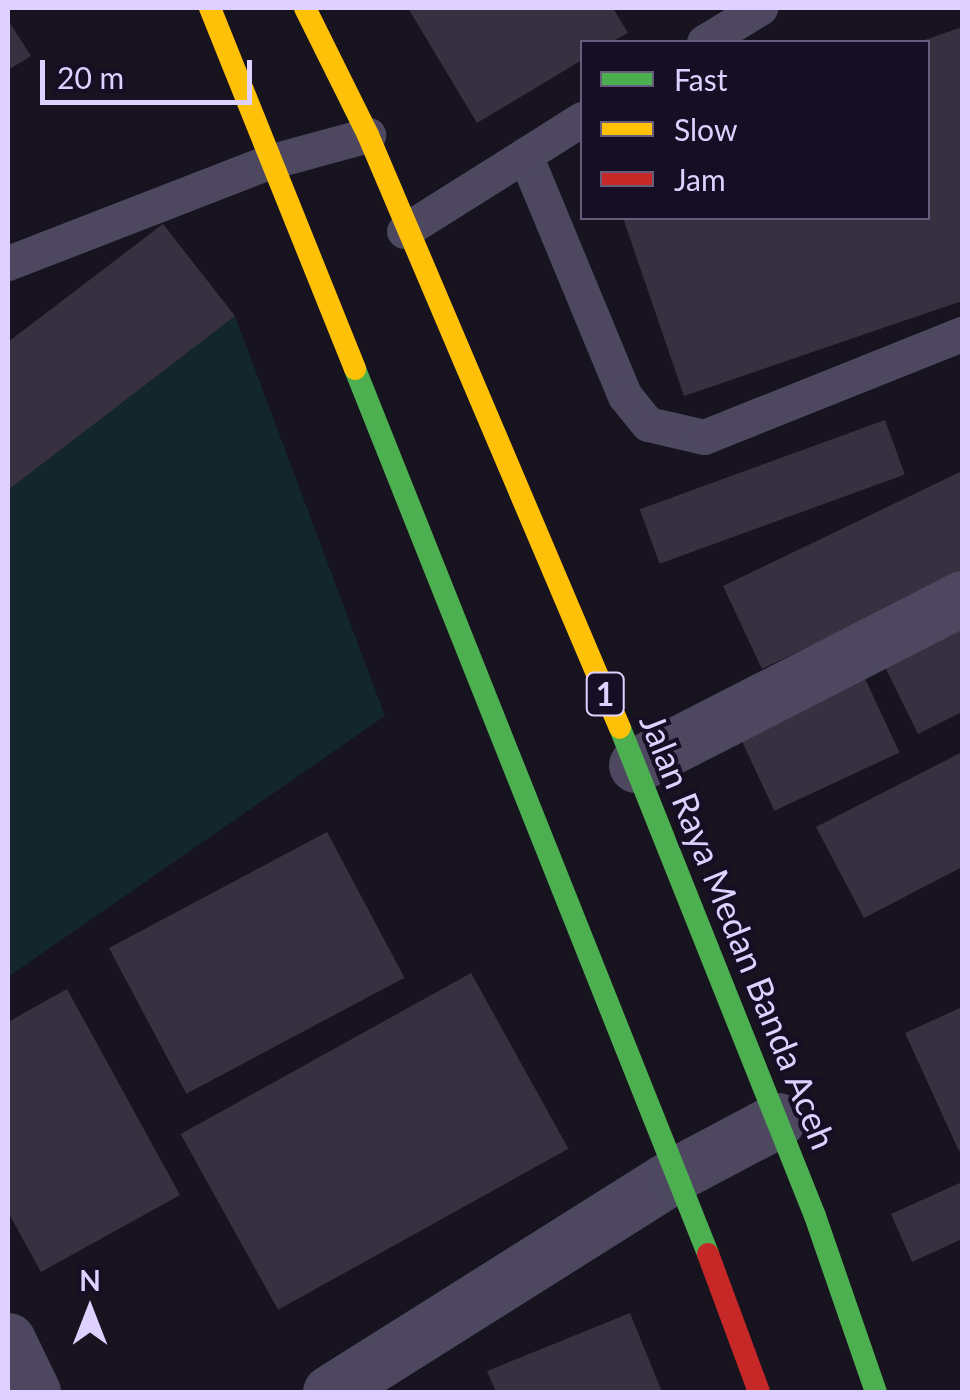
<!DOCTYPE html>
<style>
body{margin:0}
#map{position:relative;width:970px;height:1400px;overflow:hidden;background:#17131f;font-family:Lato,sans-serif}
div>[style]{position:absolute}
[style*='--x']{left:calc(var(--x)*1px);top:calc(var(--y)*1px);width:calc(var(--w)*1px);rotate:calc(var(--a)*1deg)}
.green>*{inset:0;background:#12262c}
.building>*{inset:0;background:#373041;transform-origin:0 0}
.lane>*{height:35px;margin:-17.5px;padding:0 17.5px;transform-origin:17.5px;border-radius:17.5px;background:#4d4860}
.street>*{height:55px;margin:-27.5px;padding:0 27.5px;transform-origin:27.5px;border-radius:27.5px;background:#4d4860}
.fast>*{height:22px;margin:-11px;padding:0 11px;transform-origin:11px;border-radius:11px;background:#4caf50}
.slow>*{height:22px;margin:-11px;padding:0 11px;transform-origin:11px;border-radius:11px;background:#ffc107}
.jam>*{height:22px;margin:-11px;padding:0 11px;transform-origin:11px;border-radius:11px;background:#c62828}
span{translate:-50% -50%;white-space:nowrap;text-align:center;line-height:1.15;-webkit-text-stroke:8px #160e24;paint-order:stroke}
.shield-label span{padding:2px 8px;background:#160e24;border:2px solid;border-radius:8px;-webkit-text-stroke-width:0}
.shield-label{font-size:32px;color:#dfd1ff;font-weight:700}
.street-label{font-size:35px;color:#dfd1ff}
.frame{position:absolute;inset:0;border:10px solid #dfd1ff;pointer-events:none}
.legend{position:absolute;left:580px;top:40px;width:350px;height:180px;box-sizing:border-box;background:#160e24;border:2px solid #665c7c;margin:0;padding:12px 18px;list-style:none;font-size:30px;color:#dfd1ff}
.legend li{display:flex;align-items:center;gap:20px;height:50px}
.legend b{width:50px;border:2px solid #665c7c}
.north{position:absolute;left:40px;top:1260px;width:100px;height:100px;-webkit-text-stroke:8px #160e24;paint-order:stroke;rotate:0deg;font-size:28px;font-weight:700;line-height:40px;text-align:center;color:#dfd1ff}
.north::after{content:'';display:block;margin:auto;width:35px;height:45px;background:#dfd1ff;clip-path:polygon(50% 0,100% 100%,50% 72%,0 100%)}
.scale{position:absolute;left:40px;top:60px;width:212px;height:45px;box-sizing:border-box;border:5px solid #dfd1ff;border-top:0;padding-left:12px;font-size:30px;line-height:35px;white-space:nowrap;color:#dfd1ff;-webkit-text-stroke:8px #160e24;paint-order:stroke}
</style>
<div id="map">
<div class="green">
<i style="clip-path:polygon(235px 316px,385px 716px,8px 977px,8px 486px)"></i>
</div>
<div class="building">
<i style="clip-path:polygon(408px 8px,613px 8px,628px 33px,611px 42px,582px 42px,582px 60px,477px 123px)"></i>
<i style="clip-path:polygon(8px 20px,31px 56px,8px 70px)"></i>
<i style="clip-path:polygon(962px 27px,962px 301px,684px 396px,623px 218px,928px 218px,928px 42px,919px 42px)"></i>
<i style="clip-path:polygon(163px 224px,235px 316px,8px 490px,8px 342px)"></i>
<i style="left:885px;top:420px;width:58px;height:261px;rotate:70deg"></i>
<i style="clip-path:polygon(962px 471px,962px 573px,762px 669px,723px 586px)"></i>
<i style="clip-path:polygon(962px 627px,962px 712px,918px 734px,884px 665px)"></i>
<i style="left:861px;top:670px;width:91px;height:138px;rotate:65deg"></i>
<i style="clip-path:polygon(962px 752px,962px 867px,864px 918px,816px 827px)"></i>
<i style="left:327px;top:832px;width:165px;height:247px;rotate:62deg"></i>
<i style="left:471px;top:973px;width:201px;height:332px;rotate:61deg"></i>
<i style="clip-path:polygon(67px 989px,180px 1195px,41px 1272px,8px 1212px,8px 1022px)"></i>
<i style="clip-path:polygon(962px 1007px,962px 1149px,959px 1151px,905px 1033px)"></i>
<i style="clip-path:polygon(962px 1182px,962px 1239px,912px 1262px,891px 1214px)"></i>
<i style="clip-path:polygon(630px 1313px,662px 1392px,496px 1392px,487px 1371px)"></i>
</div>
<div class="lane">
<i style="--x:704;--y:42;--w:66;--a:-31.3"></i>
<i style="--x:525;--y:155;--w:261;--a:67.5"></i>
<i style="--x:625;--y:396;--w:36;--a:51"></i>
<i style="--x:648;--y:424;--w:57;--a:13.1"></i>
<i style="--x:704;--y:437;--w:278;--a:-21.8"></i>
<i style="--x:404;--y:231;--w:210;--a:-32.2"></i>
<i style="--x:8;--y:263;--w:280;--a:-21.2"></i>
<i style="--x:269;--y:162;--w:103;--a:-15.3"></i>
</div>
<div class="street">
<i style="--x:636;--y:765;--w:366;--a:-27.1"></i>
<i style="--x:8;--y:1340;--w:58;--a:64.3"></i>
<i style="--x:330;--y:1392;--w:411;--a:-32.2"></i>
<i style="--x:678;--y:1173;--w:113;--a:-27.9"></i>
</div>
<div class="fast">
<i style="--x:355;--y:369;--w:953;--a:68.25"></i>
<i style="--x:620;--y:728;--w:526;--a:68.22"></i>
<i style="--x:815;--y:1216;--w:186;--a:70.9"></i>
</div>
<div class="slow">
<i style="--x:210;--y:8;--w:389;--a:68.1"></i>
<i style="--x:305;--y:8;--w:142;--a:63.6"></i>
<i style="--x:368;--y:135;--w:644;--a:66.98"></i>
</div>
<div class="jam">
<i style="--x:708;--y:1254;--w:147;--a:69.7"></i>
</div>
<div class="shield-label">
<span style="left:605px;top:694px">1</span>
</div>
<div class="street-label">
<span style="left:739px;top:931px;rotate:68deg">Jalan Raya Medan Banda Aceh</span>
</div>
<div class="frame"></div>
<ul class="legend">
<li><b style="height:12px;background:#4caf50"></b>Fast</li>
<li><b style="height:12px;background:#ffc107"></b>Slow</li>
<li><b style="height:12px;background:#c62828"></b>Jam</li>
</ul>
<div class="north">N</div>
<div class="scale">20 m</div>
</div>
